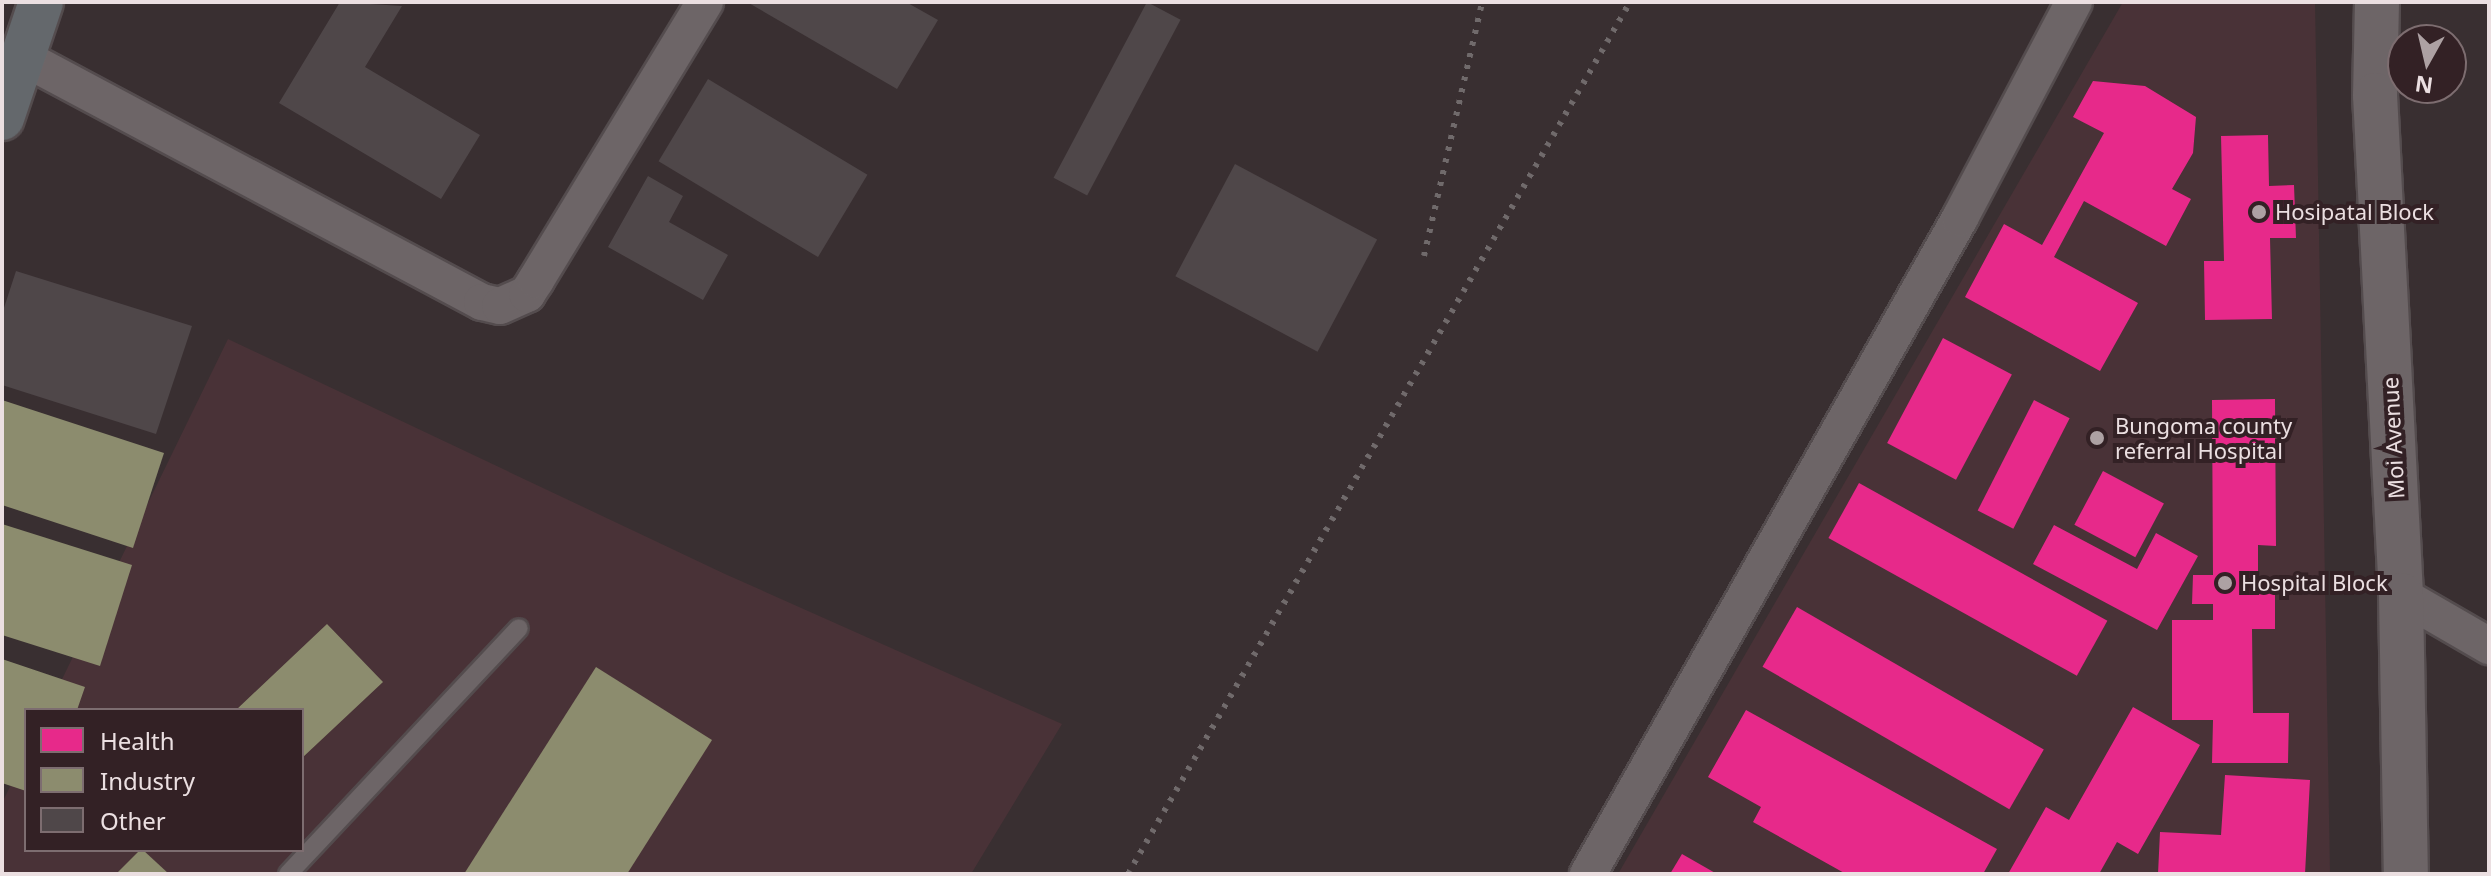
<!DOCTYPE html>
<style>
body{margin:0}
#map{position:relative;width:2491px;height:876px;overflow:hidden;background:#392f31;font-family:"Noto Sans",sans-serif}
div>[style]{position:absolute}
[style*='--x']{left:calc(var(--x)*1px);top:calc(var(--y)*1px);width:calc(var(--w)*1px);rotate:calc(var(--a)*1deg)}
.built>*{inset:0;background:#493237}
.health>*{inset:0;background:#e7298a;transform-origin:0 0}
.industry>*{inset:0;background:#8c8c6e}
.building>*{inset:0;background:#4f4749;transform-origin:0 0}
.roads{filter:drop-shadow(2px 0 #544c4e) drop-shadow(-2px 0 #544c4e) drop-shadow(0 2px #544c4e) drop-shadow(0 -2px #544c4e)}
.service>*{height:18px;margin:-9px;padding:0 9px;transform-origin:9px;border-radius:9px;background:#6d6567}
.minor>*{height:36px;margin:-18px;padding:0 18px;transform-origin:18px;border-radius:18px;background:#6d6567}
.tertiary>*{height:44px;margin:-22px;padding:0 22px;transform-origin:22px;border-radius:22px;background:#6d6567}
.primary>*{height:44px;margin:-22px;padding:0 22px;transform-origin:22px;border-radius:22px;background:#64686c}
.rail>*{height:6px;margin-top:-3px;transform-origin:0;background:repeating-linear-gradient(90deg,#706a6b 0 4px,transparent 0 12px)}
.dots>*{width:22px;height:22px;translate:-50% -50%;box-sizing:border-box;border:4px solid #332125;border-radius:50%}
span{translate:-50% -50%;white-space:nowrap;text-align:center;line-height:1.15;-webkit-text-stroke:8px #332125;paint-order:stroke}
.poi-label{font-size:22px;color:#ebdfe1}
.left{translate:0 -50%;text-align:left}
.street-label{font-size:22px;color:#ebdfe1}
.frame{position:absolute;inset:0;border:4px solid #ebdfe1;pointer-events:none}
.legend{position:absolute;left:24px;top:708px;width:280px;height:144px;box-sizing:border-box;background:#332125;border:2px solid #7d6d70;margin:0;padding:10px 14px;list-style:none;font-size:24px;color:#ebdfe1}
.legend li{display:flex;align-items:center;gap:16px;height:40px}
.legend b{width:40px;border:2px solid #7d6d70}
.north{position:absolute;left:2387px;top:24px;width:80px;height:80px;box-sizing:border-box;background:#332125;border:2px solid #7d6d70;border-radius:50%;rotate:188deg;font-size:22px;font-weight:700;line-height:32px;text-align:center;color:#ebdfe1}
.north::after{content:'';display:block;margin:auto;width:28px;height:36px;background:#ada1a3;clip-path:polygon(50% 0,100% 100%,50% 72%,0 100%)}
</style>
<div id="map">
<div class="built">
<i style="clip-path:polygon(2123px 2px,2315px 2px,2330px 874px,1618px 874px)"></i>
<i style="clip-path:polygon(228px 339px,725px 574px,1062px 724px,971px 874px,2px 874px,2px 803px,26px 754px,26px 850px,302px 850px,302px 710px,47px 710px)"></i>
</div>
<div class="health">
<i style="clip-path:polygon(2093px 81px,2145px 86px,2196px 117px,2193px 153px,2172px 189px,2191px 199px,2166px 246px,2084px 201px,2054px 257px,2138px 303px,2100px 371px,1965px 297px,2004px 224px,2042px 245px,2104px 133px,2073px 117px)"></i>
<i style="clip-path:polygon(2268px 135px,2269px 186px,2294px 185px,2296px 238px,2270px 238px,2272px 319px,2205px 320px,2204px 261px,2224px 261px,2221px 136px)"></i>
<i style="left:1943px;top:338px;width:78px;height:119px;rotate:28deg"></i>
<i style="clip-path:polygon(2275px 399px,2276px 546px,2258px 545px,2258px 591px,2275px 591px,2275px 629px,2252px 629px,2253px 713px,2289px 713px,2288px 763px,2212px 763px,2213px 720px,2172px 720px,2172px 620px,2213px 620px,2213px 604px,2192px 604px,2193px 575px,2213px 575px,2212px 400px)"></i>
<i style="left:2034px;top:400px;width:40px;height:124px;rotate:27deg"></i>
<i style="left:2103px;top:471px;width:69px;height:61px;rotate:28deg"></i>
<i style="left:1859px;top:483px;width:284px;height:63px;rotate:29deg"></i>
<i style="clip-path:polygon(2054px 525px,2137px 569px,2156px 533px,2198px 556px,2157px 630px,2033px 564px)"></i>
<i style="left:1797px;top:607px;width:285px;height:69px;rotate:30deg"></i>
<i style="clip-path:polygon(2133px 707px,2200px 745px,2138px 854px,2117px 842px,2099px 874px,2008px 874px,2046px 807px,2069px 820px)"></i>
<i style="clip-path:polygon(1746px 710px,1997px 849px,1983px 874px,1846px 874px,1753px 822px,1761px 807px,1708px 777px)"></i>
<i style="clip-path:polygon(2225px 775px,2310px 780px,2305px 874px,2158px 874px,2160px 832px,2221px 835px)"></i>
<i style="clip-path:polygon(1682px 854px,1717px 874px,1670px 874px)"></i>
</div>
<div class="industry">
<i style="clip-path:polygon(2px 400px,164px 453px,133px 548px,2px 505px)"></i>
<i style="clip-path:polygon(2px 524px,132px 565px,100px 666px,2px 635px)"></i>
<i style="clip-path:polygon(327px 624px,383px 682px,302px 758px,302px 710px,236px 710px)"></i>
<i style="clip-path:polygon(2px 659px,85px 687px,77px 710px,26px 710px,26px 791px,2px 783px)"></i>
<i style="clip-path:polygon(596px 667px,712px 740px,627px 874px,464px 874px)"></i>
<i style="clip-path:polygon(140px 850px,143px 850px,169px 874px,116px 874px)"></i>
</div>
<div class="building">
<i style="clip-path:polygon(340px 2px,402px 6px,365px 67px,480px 135px,441px 199px,279px 103px)"></i>
<i style="clip-path:polygon(747px 2px,906px 2px,938px 20px,897px 89px)"></i>
<i style="left:1147px;top:2px;width:38px;height:199px;rotate:28deg"></i>
<i style="left:708px;top:79px;width:186px;height:96px;rotate:31deg"></i>
<i style="left:1235px;top:164px;width:161px;height:127px;rotate:28deg"></i>
<i style="clip-path:polygon(648px 176px,683px 196px,669px 222px,728px 255px,703px 300px,608px 247px)"></i>
<i style="clip-path:polygon(16px 271px,192px 326px,156px 434px,2px 385px,2px 314px)"></i>
</div>
<div class="roads">
<div class="service">
<i style="--x:288;--y:874;--w:337;--a:-46.8"></i>
</div>
<div class="minor">
<i style="--x:24;--y:58;--w:519;--a:28.05"></i>
<i style="--x:482;--y:302;--w:18;--a:13"></i>
<i style="--x:500;--y:306;--w:30;--a:-24"></i>
<i style="--x:527;--y:294;--w:17;--a:-57"></i>
<i style="--x:536;--y:280;--w:325;--a:-58.7"></i>
<i style="--x:2401;--y:595;--w:102;--a:30.1"></i>
<i style="--x:1588;--y:874;--w:754;--a:-60.44"></i>
<i style="--x:1960;--y:218;--w:244;--a:-62.2"></i>
</div>
<div class="tertiary">
<i style="--x:2377;--y:2;--w:93;--a:91.2"></i>
<i style="--x:2375;--y:95;--w:501;--a:87.02"></i>
<i style="--x:2401;--y:595;--w:279;--a:89"></i>
</div>
<div class="primary">
<i style="--x:2;--y:118;--w:122;--a:-71.4"></i>
</div>
</div>
<div class="rail">
<i style="--x:1424;--y:256;--w:261;--a:-77.1"></i>
<i style="--x:1128;--y:874;--w:1006;--a:-60.07"></i>
</div>
<div class="dots">
<i style="left:2259px;top:212px;background:#ada1a3"></i>
<i style="left:2097px;top:438px;background:#ada1a3"></i>
<i style="left:2225px;top:583px;background:#ada1a3"></i>
</div>
<div class="poi-label">
<span class="left" style="left:2275px;top:212px">Hosipatal Block</span>
<span class="left" style="left:2115px;top:438px">Bungoma county<br>referral Hospital</span>
<span class="left" style="left:2241px;top:583px">Hospital Block</span>
</div>
<div class="street-label">
<span style="left:2393px;top:438px;rotate:-93deg">Moi Avenue</span>
</div>
<div class="frame"></div>
<ul class="legend">
<li><b style="height:22px;background:#e7298a"></b>Health</li>
<li><b style="height:22px;background:#8c8c6e"></b>Industry</li>
<li><b style="height:22px;background:#4f4749"></b>Other</li>
</ul>
<div class="north">N</div>
</div>
